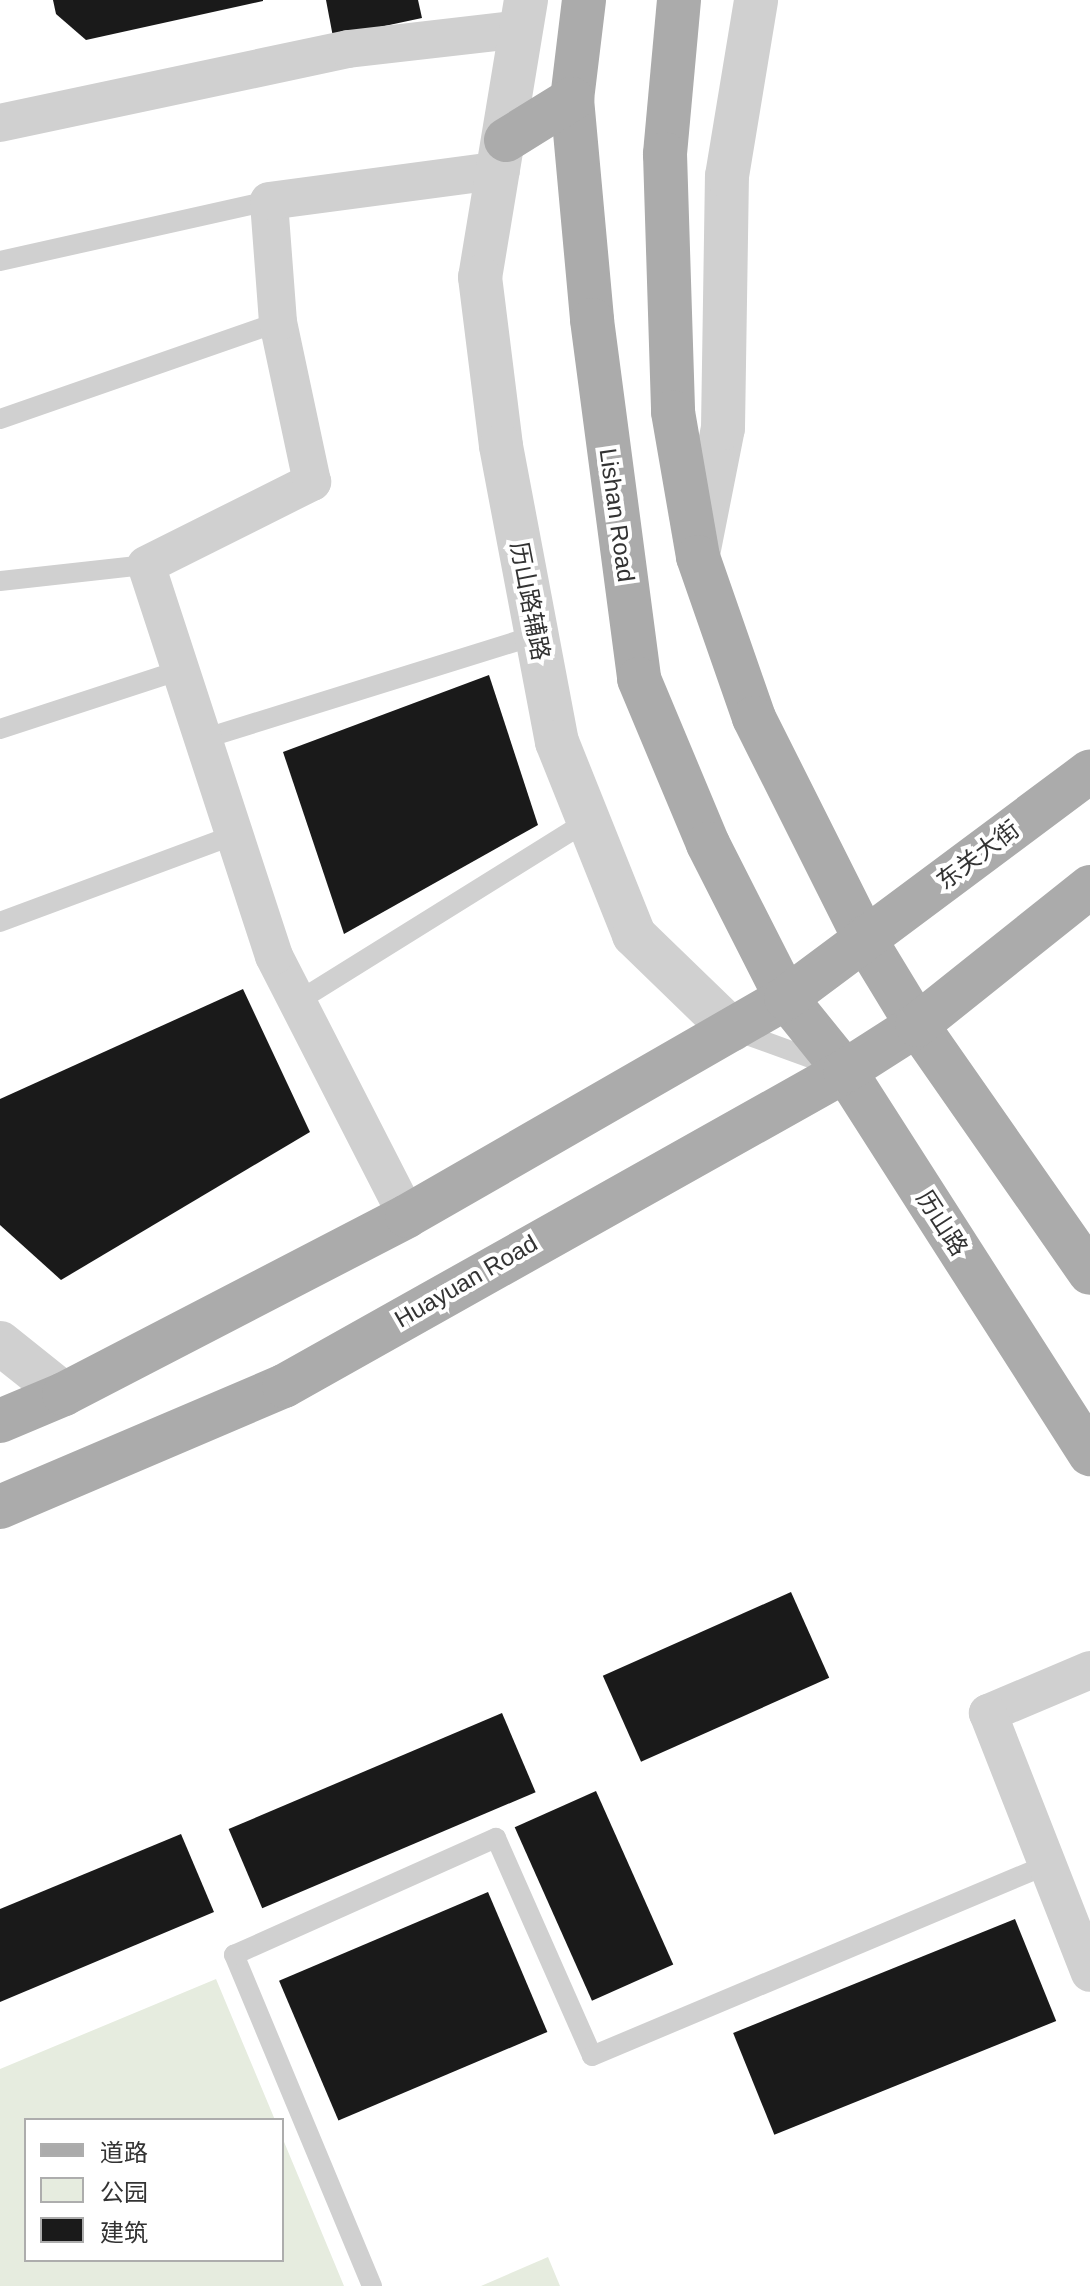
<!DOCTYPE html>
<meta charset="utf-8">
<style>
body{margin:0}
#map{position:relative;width:1090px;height:2286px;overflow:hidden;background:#fff;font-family:Arial,"Noto Sans SC",sans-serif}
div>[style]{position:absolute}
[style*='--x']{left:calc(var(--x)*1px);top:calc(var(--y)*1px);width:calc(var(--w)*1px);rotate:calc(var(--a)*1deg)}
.green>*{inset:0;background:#e6ecdf}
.building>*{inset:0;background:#1a1a1a;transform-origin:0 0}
.service>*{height:20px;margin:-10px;padding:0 10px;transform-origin:10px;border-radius:10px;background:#d0d0d0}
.minor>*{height:38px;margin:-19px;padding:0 19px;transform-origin:19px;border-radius:19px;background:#d0d0d0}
.tertiary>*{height:44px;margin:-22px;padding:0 22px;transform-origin:22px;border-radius:22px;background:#d0d0d0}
.primary>*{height:44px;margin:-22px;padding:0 22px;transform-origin:22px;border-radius:22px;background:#ababab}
span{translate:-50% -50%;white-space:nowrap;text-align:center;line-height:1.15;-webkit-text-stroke:8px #fff;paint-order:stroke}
.street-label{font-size:24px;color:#333}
.legend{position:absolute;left:24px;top:2118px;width:260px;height:144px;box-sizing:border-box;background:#fff;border:2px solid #adadad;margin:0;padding:10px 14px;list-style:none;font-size:24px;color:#333}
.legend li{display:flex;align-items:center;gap:16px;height:40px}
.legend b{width:40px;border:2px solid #adadad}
</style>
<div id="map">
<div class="green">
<i style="clip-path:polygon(216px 1979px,275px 2120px,26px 2120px,26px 2260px,282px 2260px,282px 2137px,344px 2286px,0 2286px,0 2069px)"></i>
<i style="clip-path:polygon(548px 2257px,560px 2286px,481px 2286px)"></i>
</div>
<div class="building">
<i style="clip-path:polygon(53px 0,263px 0,263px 1px,86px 40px,56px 14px)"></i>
<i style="clip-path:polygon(326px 0,418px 0,422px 18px,333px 37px)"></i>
<i style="clip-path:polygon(489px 675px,538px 825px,344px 934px,283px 752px)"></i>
<i style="clip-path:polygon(243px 989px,310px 1132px,61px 1280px,0 1225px,0 1099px)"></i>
<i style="left:791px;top:1592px;width:94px;height:206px;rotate:66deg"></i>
<i style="left:502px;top:1713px;width:86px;height:297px;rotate:67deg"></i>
<i style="left:596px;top:1791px;width:190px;height:89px;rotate:66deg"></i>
<i style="clip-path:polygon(181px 1834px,214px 1912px,0 2002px,0 1909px)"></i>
<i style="left:488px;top:1892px;width:152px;height:227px;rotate:67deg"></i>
<i style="left:1015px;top:1919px;width:110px;height:304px;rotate:68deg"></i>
</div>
<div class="service">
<i style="--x:0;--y:261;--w:276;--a:-12.6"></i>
<i style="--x:0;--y:419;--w:294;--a:-19.2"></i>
<i style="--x:0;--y:581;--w:147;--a:-6.3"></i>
<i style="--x:0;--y:729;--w:189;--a:-18.1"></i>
<i style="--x:203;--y:739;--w:350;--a:-17.3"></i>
<i style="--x:0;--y:922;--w:250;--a:-20.4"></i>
<i style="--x:300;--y:1000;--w:339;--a:-31.9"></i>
<i style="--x:736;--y:1031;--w:100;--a:19.9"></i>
<i style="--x:372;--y:2286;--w:359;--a:-112.6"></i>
<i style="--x:234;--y:1955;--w:287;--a:-24.1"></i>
<i style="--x:496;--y:1838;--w:238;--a:66.2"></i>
<i style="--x:592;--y:2056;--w:493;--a:-22.8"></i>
</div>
<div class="minor">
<i style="--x:0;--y:123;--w:356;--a:-12"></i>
<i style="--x:348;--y:49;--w:175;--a:-6.6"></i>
<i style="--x:407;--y:1216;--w:292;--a:-117.1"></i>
<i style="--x:274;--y:956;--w:411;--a:-108.1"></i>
<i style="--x:146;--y:565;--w:186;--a:-26.6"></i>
<i style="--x:312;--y:482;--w:164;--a:-102"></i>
<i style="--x:278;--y:322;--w:121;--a:-94.3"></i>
<i style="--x:269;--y:201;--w:234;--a:-7.6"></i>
<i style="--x:1090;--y:1670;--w:111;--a:157.1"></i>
<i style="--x:988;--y:1713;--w:279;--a:68.6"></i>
</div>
<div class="tertiary">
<i style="--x:526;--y:0;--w:281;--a:99.4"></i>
<i style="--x:480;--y:277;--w:170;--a:82.9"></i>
<i style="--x:501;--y:446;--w:301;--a:79.3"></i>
<i style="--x:557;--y:742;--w:208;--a:68.2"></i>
<i style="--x:634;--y:935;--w:136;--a:44.1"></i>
<i style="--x:698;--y:554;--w:128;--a:-78.8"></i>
<i style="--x:723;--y:428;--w:252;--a:-89.1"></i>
<i style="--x:727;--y:176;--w:178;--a:-80.6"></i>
<i style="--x:0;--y:1343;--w:82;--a:38.6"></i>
</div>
<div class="primary">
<i style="--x:584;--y:0;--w:100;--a:96.9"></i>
<i style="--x:572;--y:99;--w:222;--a:84.8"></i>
<i style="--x:592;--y:320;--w:362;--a:82.5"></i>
<i style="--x:639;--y:679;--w:179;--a:67.3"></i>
<i style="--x:708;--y:844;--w:173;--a:63.1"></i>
<i style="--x:786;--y:998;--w:94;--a:51.1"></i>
<i style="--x:845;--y:1071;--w:455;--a:57.4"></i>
<i style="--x:679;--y:0;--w:155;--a:95.2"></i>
<i style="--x:665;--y:154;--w:258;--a:88.2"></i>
<i style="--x:673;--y:412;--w:147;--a:80.2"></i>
<i style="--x:698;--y:557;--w:170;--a:70.8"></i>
<i style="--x:754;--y:718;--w:246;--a:63.4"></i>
<i style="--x:864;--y:938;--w:102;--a:58.7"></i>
<i style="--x:917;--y:1025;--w:302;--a:55.1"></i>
<i style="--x:506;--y:140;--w:78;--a:-31.8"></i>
<i style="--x:0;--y:1421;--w:69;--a:-22.9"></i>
<i style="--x:64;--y:1394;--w:386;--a:-27.4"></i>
<i style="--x:407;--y:1216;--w:437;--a:-29.9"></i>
<i style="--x:786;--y:998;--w:379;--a:-36.7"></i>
<i style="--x:0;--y:1507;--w:309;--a:-23.1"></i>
<i style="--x:284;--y:1386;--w:643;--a:-29.31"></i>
<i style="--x:845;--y:1071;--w:85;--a:-32.6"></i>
<i style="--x:917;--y:1025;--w:221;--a:-38.6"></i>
</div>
<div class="street-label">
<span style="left:617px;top:515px;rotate:82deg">Lishan Road</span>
<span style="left:530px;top:601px;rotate:79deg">历山路辅路</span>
<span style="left:978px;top:855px;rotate:-37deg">东关大街</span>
<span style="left:942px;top:1223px;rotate:57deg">历山路</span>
<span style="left:466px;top:1281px;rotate:-30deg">Huayuan Road</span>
</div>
<ul class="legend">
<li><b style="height:10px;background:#ababab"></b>道路</li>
<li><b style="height:22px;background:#e6ecdf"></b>公园</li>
<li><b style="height:22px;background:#1a1a1a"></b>建筑</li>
</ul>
</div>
